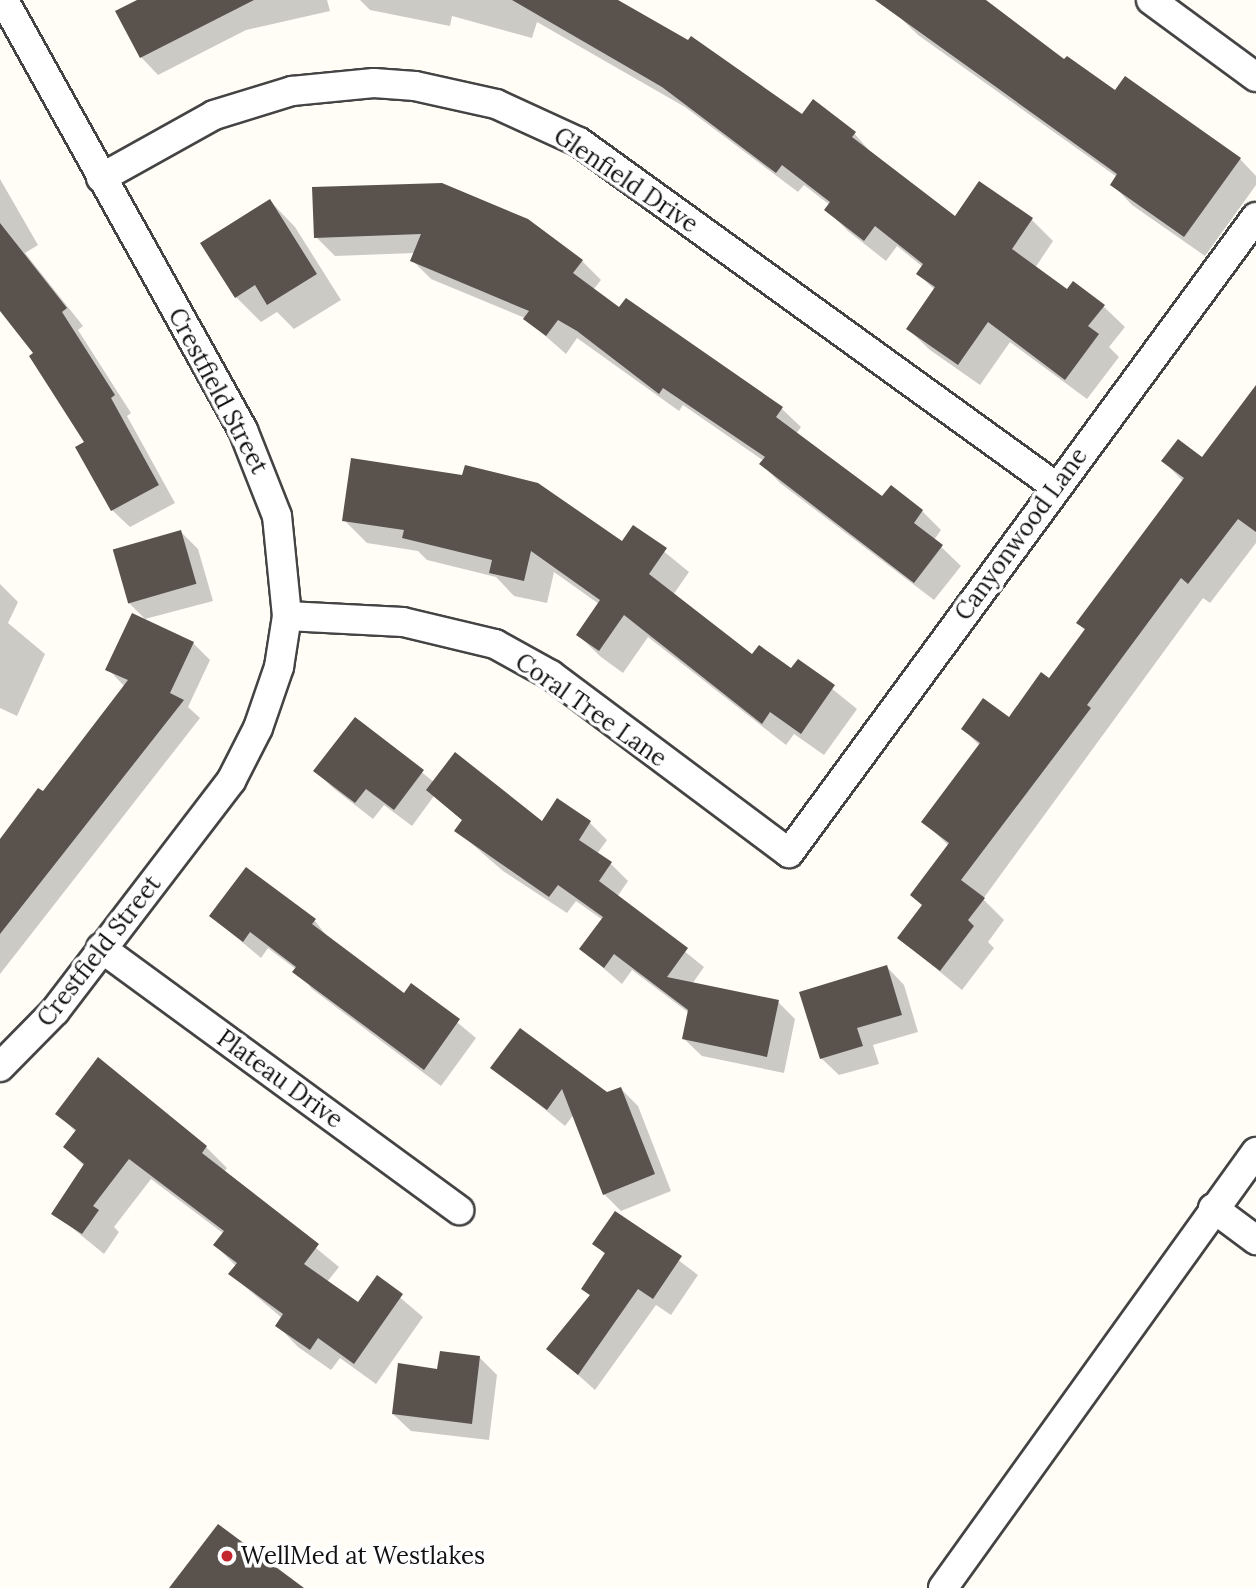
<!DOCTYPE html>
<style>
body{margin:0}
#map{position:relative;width:1256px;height:1588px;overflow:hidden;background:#fffdf5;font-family:Lora,serif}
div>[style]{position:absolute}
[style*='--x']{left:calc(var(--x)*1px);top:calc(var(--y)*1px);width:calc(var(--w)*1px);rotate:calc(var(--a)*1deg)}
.shadow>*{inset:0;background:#0003}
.building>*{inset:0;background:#5a524d;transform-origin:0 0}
.roads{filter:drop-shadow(2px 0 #444) drop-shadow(-2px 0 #444) drop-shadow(0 2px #444) drop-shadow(0 -2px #444)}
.street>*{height:28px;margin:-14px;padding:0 14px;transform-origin:14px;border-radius:14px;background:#fff}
.dots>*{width:19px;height:19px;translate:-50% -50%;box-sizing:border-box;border:4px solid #fff;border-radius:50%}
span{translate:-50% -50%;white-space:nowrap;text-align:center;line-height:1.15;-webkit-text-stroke:7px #fff;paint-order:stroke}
.street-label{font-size:24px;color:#111}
.poi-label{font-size:24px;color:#111}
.left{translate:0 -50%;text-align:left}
</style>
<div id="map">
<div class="shadow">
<i style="clip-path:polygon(141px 0,327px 0,330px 11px,246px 30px,158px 75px,141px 57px)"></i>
<i style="clip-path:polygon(360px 0,615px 0,802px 116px,854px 133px,874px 156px,956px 219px,980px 184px,1032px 220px,1053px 241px,1035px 268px,1067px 291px,1103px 306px,1125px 327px,1109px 347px,1119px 357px,1087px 399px,1010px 342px,980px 385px,930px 350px,908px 329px,935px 290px,918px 274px,923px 267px,897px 246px,886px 261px,848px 231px,827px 210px,830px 205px,804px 185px,798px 192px,685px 107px,537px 22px,532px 38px,452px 16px,450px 26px,370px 10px)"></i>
<i style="clip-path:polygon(882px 0,982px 0,1064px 62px,1240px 159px,1256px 176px,1256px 185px,1205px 256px,1132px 205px,1112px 184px,1117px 177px,918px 35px)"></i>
<i style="clip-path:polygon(0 179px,38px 245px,25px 253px,83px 326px,78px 330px,131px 413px,127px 416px,175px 503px,130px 527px,112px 510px,86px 443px,36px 353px,0 308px)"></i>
<i style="clip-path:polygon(314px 189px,582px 261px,601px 280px,593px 290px,620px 309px,627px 300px,782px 409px,801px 427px,796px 434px,882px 499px,922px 511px,941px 530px,934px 540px,961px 566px,934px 600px,780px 483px,762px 464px,764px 461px,683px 405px,679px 411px,577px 338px,566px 354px,525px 318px,431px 279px,412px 260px,415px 253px,335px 256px,316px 237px)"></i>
<i style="clip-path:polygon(270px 201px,295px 227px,341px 300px,294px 329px,277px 312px,261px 322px,236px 297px)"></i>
<i style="clip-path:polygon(1256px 387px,1256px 543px,1210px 603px,1203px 598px,983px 899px,1004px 920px,988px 942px,994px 948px,962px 990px,899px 938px,923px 906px,949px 846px,924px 822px,980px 746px,963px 729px,1009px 719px,1050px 680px,1086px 631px,1078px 623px,1184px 482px,1163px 461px,1202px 459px)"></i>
<i style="clip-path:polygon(344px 520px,623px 543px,634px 527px,689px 572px,673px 595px,753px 657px,792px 671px,798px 661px,857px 709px,824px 755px,794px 734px,786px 745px,648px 637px,623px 673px,601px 657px,578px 635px,599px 604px,554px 572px,547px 603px,514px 596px,496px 577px,427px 560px,418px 551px,367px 543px)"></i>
<i style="clip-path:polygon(181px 532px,198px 549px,213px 601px,145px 619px,128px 602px)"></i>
<i style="clip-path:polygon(0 584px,18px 602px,8px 623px,45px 654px,17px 716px,0 708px)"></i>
<i style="clip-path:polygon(193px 643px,210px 660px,188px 707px,200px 718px,0 974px,0 847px,125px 687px,108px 669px)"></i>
<i style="clip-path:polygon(355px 720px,434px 782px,542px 823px,590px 823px,607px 840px,597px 854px,612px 865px,593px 887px,612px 865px,628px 881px,617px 897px,704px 967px,692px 984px,778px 1002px,795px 1019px,784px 1073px,702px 1056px,684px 1039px,689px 1013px,632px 970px,622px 984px,581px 949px,603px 920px,576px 901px,567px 913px,503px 871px,456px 830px,463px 821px,434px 796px,412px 826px,384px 805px,373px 819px,333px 788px,316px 771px)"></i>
<i style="clip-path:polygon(211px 916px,315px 921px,330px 940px,404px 995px,412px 985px,476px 1038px,441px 1086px,312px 989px,297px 970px,268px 948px,261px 958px)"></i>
<i style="clip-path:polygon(887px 967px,904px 985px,918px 1032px,873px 1045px,879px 1064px,839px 1075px,821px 1058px)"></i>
<i style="clip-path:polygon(493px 1067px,606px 1094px,621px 1089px,638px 1106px,671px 1191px,621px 1211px,604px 1194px,574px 1114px,565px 1126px)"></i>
<i style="clip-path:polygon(57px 1113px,206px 1147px,227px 1168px,224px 1172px,339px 1267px,327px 1282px,359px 1305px,377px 1278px,423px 1317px,376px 1384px,340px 1358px,331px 1370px,298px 1347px,277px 1325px,282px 1318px,230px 1274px,236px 1266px,215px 1245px,224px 1234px,151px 1179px,114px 1227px,119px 1232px,104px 1254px,54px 1213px,85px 1167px,65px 1147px,76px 1132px)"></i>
<i style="clip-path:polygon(616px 1213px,698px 1275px,671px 1315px,656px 1305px,595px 1390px,548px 1348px,591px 1297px,583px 1289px,606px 1255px,594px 1244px)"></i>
<i style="clip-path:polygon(479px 1357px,497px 1375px,489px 1440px,411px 1431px,393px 1414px,439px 1371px)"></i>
</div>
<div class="building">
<i style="clip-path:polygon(137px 0,254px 0,140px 58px,115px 11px)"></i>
<i style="clip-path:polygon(512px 0,618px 0,688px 40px,691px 36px,802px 114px,813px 99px,856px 132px,852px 137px,955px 216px,979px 181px,1033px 218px,1012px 249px,1067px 289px,1073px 281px,1105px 305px,1088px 326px,1099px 334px,1065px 380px,988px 322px,958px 365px,906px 329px,935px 287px,916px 274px,923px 264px,875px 226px,864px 241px,824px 210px,830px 202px,782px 165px,776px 173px,662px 87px)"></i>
<i style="clip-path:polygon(875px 0,986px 0,1064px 59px,1067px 56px,1115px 90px,1125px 76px,1241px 158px,1184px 237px,1110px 185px,1117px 174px)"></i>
<i style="clip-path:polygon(442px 183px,528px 219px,583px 260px,573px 273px,619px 307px,626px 298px,783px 407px,776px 417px,882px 496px,891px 485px,923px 510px,914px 523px,943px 545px,914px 583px,759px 464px,765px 457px,663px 388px,659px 394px,577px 331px,558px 320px,546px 336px,523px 319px,529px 311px,410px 261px,421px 234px,314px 238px,312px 187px)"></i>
<i style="clip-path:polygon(270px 199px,317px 274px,267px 305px,255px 285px,235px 298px,200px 243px)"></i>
<i style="clip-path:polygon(0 223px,67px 308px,62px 312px,115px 395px,111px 398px,159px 485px,111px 511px,75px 447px,84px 442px,29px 356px,33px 353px,0 311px)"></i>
<i style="clip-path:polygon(1256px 385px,1256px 532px,1238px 519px,1188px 584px,1181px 578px,1087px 705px,1091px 708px,961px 880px,985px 898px,968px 920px,974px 926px,940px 971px,897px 938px,922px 905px,910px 895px,949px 843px,921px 822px,980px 743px,961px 729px,983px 698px,1009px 717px,1041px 672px,1049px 678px,1085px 629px,1076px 623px,1184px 478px,1161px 461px,1178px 439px,1202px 457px)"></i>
<i style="clip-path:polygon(351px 458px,462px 475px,465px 465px,538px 483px,622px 541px,633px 525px,667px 548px,649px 574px,752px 654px,759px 645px,791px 668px,798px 659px,835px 685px,801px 734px,770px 712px,762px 724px,624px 615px,599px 651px,576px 635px,600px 600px,531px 551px,524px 581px,489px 573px,492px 560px,402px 538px,404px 530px,342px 521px)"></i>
<i style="left:181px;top:530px;width:56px;height:71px;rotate:74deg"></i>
<i style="clip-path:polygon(132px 613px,194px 642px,170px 693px,184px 700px,0 934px,0 839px,38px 788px,43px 791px,128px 680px,105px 670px)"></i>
<i style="clip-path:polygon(355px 717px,424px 770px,394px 810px,366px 789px,355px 803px,313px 771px)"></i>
<i style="clip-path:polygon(455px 752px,542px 821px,557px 798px,591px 821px,579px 840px,612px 862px,599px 881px,688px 948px,667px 977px,779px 1000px,767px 1057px,682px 1039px,688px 1010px,614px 954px,604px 968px,579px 949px,603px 917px,558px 885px,549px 897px,454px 831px,462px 820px,426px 790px)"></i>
<i style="clip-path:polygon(246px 867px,316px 919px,312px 924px,404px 993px,411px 983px,460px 1019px,424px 1070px,292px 972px,296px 967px,250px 932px,243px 942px,209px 916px)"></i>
<i style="clip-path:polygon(887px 965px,902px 1015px,857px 1028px,863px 1046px,820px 1059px,799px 992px)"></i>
<i style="clip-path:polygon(520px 1028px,607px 1092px,621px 1087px,655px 1174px,603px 1195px,562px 1089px,547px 1110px,490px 1068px)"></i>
<i style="clip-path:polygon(98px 1057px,207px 1146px,202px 1153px,319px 1244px,304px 1264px,358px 1302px,377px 1275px,403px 1294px,354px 1364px,318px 1338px,310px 1350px,275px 1326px,283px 1314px,228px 1274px,237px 1263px,213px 1245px,224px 1231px,129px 1159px,93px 1206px,99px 1210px,82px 1234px,51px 1214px,84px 1164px,63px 1147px,76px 1130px,55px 1114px)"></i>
<i style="clip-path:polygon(615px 1211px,682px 1256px,653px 1299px,638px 1289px,578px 1375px,546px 1349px,590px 1295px,581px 1289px,605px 1253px,592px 1244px)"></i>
<i style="clip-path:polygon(440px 1351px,480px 1356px,472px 1424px,392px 1414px,398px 1363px,437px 1369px)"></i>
<i style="clip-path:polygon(218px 1524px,304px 1588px,169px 1588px)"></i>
</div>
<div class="roads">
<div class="street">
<i style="--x:1151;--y:0;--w:130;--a:36.3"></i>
<i style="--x:101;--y:178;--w:129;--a:-29.1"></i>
<i style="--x:214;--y:115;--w:82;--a:-17.1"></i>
<i style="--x:292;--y:91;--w:82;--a:-5.6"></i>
<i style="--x:374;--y:83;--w:41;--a:4.2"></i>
<i style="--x:415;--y:86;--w:83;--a:12.5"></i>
<i style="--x:496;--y:104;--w:91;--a:24.6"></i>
<i style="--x:579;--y:142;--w:587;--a:35.86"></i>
<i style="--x:287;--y:616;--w:116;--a:3"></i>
<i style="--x:403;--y:622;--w:95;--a:13.4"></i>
<i style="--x:495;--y:644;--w:64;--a:29"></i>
<i style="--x:551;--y:675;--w:297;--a:36.8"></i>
<i style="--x:789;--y:853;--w:789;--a:-53.71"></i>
<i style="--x:101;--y:948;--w:444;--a:36.2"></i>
<i style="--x:0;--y:1067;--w:78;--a:-45.5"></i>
<i style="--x:55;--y:1011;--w:290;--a:-52.6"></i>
<i style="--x:231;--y:781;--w:59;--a:-63"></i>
<i style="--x:258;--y:728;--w:65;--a:-71"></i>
<i style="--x:279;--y:667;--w:52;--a:-81.1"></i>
<i style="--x:287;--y:616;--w:100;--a:-95.7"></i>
<i style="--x:277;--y:516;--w:92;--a:-111.6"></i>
<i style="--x:243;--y:430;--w:492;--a:-119.1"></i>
<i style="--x:1213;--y:1208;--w:54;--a:36.7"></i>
<i style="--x:943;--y:1588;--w:537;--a:-54.33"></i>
</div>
</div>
<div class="dots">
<i style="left:227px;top:1556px;background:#c4262e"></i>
</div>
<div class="street-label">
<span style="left:626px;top:180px;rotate:34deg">Glenfield Drive</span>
<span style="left:218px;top:391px;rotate:62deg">Crestfield Street</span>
<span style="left:1021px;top:534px;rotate:-54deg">Canyonwood Lane</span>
<span style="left:591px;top:710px;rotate:35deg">Coral Tree Lane</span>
<span style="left:99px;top:951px;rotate:-52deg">Crestfield Street</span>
<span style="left:280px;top:1079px;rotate:36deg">Plateau Drive</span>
</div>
<div class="poi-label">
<span class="left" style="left:241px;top:1556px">WellMed at Westlakes</span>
</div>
</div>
